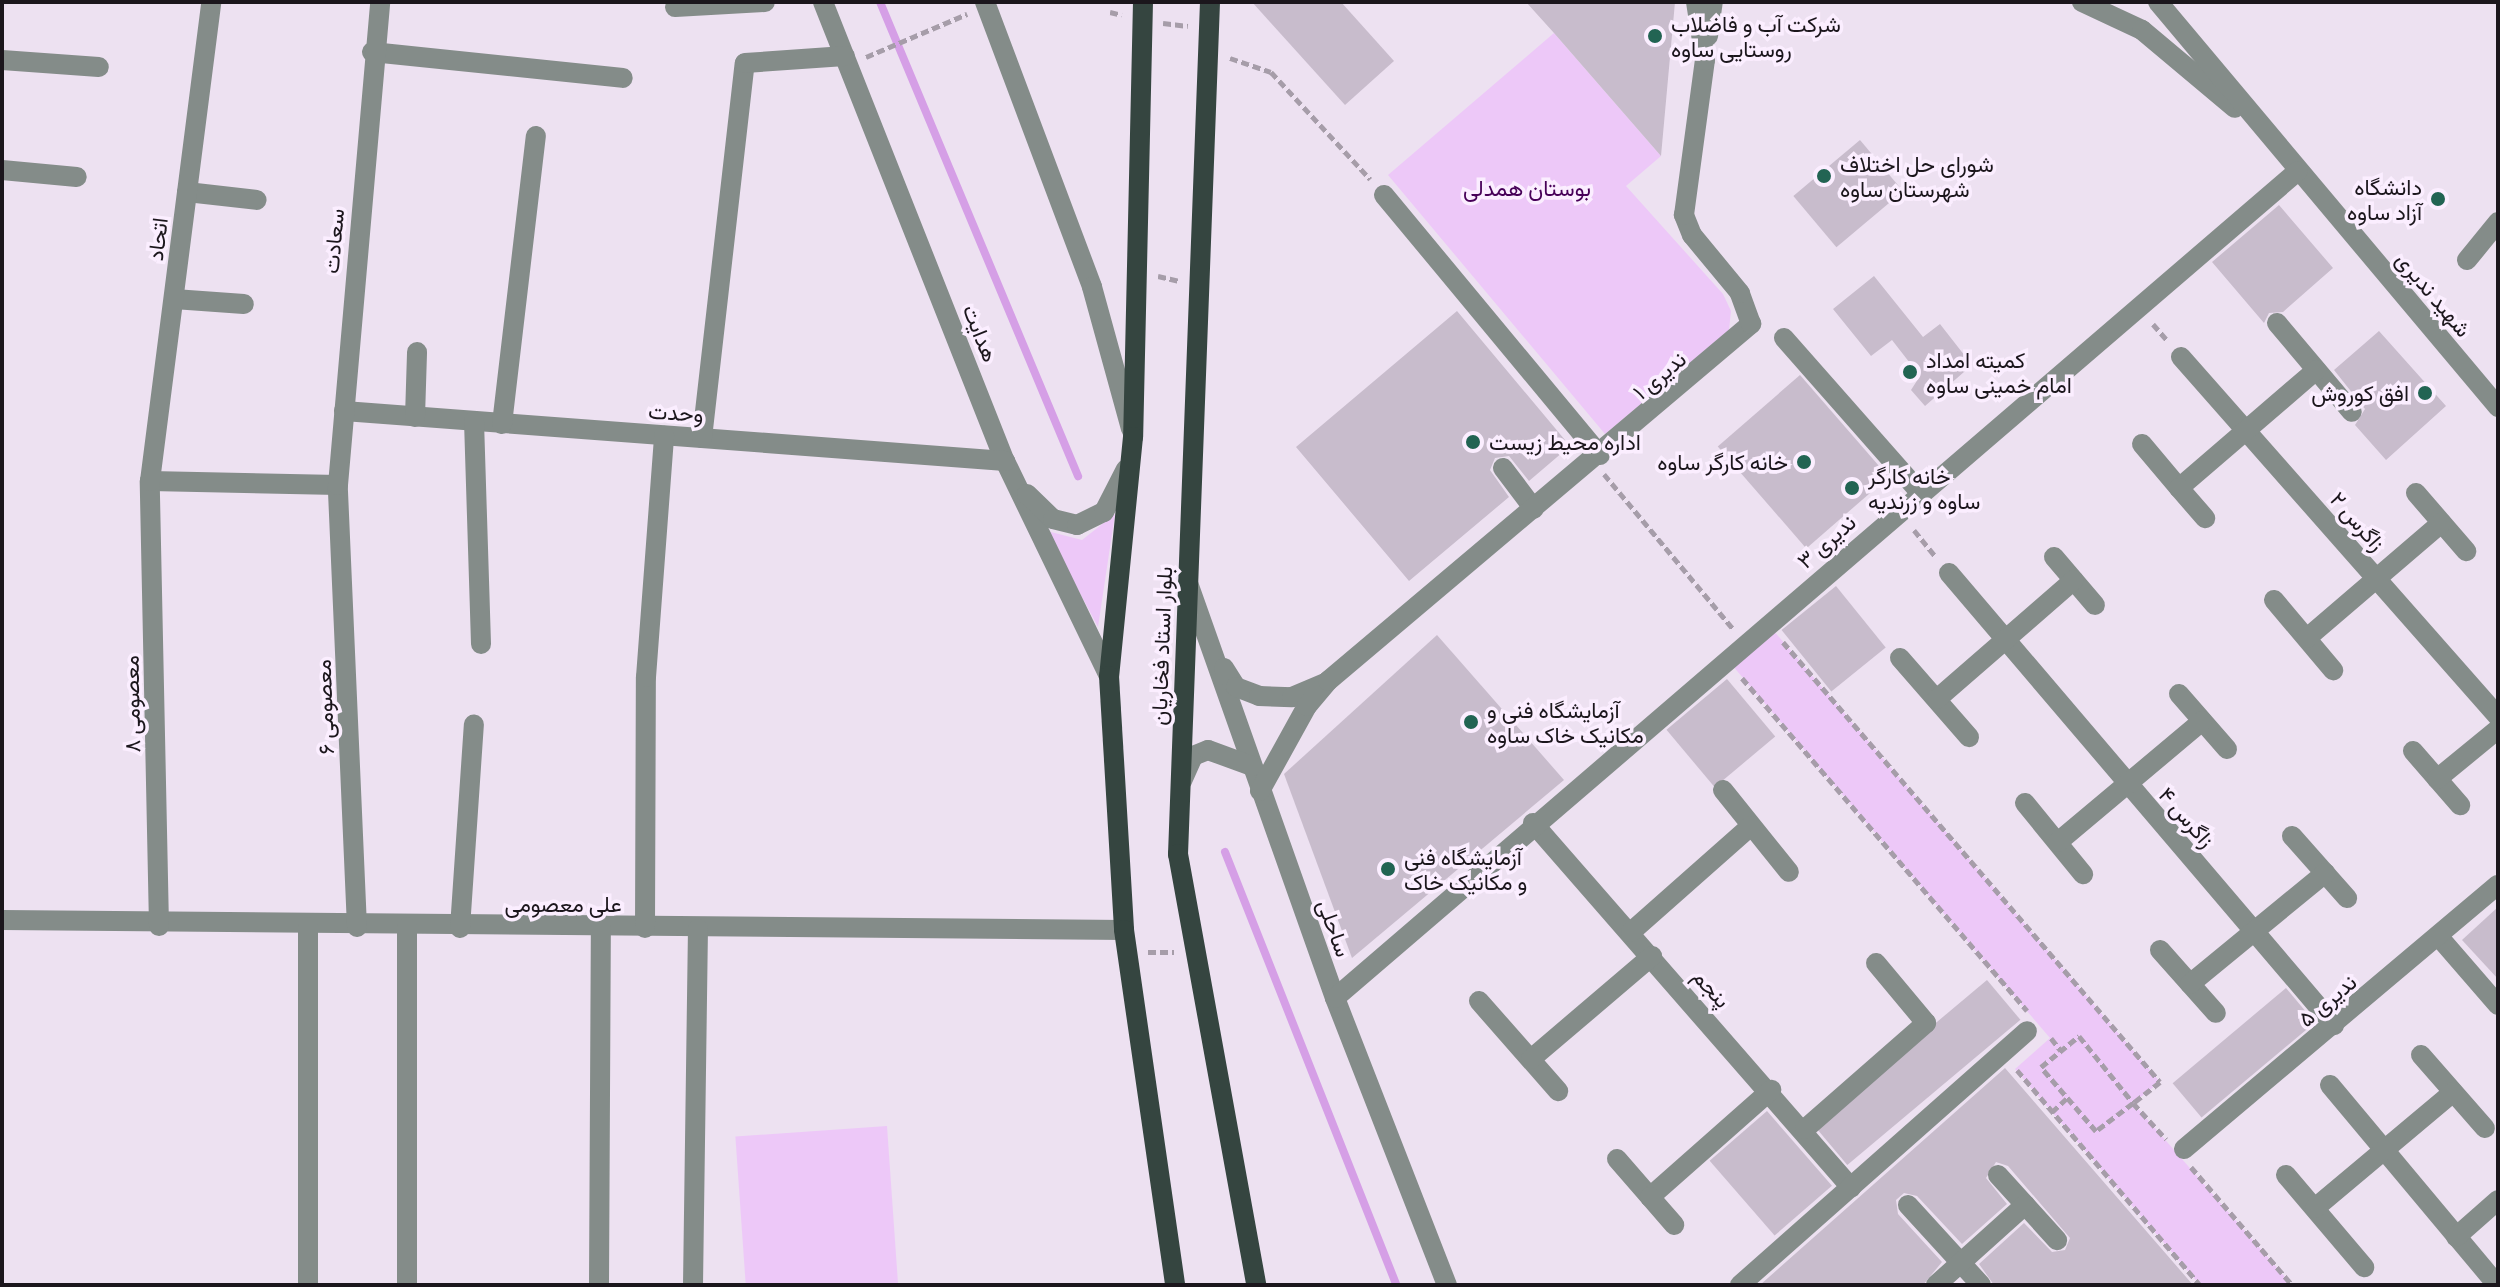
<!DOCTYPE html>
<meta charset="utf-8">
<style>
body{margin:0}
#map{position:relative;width:2500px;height:1287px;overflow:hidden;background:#ede1f1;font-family:Ubuntu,Vazirmatn,sans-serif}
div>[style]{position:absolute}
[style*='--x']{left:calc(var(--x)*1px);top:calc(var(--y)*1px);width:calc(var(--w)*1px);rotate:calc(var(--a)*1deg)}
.green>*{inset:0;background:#edc8f8;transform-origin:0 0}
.stream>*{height:8px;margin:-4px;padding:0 4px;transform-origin:4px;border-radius:4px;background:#d59fe6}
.building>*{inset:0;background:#c8bccc;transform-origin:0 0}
.path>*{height:5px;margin-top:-2.5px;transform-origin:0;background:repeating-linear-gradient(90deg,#a69da9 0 8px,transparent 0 12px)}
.minor>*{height:20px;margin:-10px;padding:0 10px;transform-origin:10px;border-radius:10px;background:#848c89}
.major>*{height:20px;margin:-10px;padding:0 10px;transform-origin:10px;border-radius:10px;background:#354540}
.dots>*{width:22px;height:22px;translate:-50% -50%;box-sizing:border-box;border:4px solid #fbeeff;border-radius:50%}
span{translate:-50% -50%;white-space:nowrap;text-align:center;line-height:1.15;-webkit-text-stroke:7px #fbeeff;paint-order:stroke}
.poi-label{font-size:22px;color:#1b161c}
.left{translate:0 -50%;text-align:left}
.right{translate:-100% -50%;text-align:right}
.park-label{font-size:22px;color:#470058}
.street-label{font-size:22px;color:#1b161c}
.frame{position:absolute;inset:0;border:4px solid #1b161c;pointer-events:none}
</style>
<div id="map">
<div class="green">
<i style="clip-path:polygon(1554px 33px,1661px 156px,1626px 186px,1723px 294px,1731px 311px,1729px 330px,1605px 434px,1388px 175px)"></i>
<i style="clip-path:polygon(1115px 514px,1098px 627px,1047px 531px,1082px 540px)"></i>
<i style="clip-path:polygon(1767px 623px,2160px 1082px,2133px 1103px,2292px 1285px,2200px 1285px,2015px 1069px,2050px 1038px,1726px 658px)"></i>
<i style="left:887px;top:1126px;width:159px;height:152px;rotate:86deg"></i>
</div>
<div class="stream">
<i style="--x:880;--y:2;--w:514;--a:67.33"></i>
<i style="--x:1225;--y:852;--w:466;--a:68.4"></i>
</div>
<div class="building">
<i style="clip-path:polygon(1252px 2px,1341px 2px,1394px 61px,1345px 105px)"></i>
<i style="clip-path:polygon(1526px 2px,1675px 2px,1661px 156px,1554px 33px)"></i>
<i style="left:1860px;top:140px;width:67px;height:87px;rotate:50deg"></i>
<i style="clip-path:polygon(2279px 205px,2333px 268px,2283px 312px,2269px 313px,2264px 323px,2212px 262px)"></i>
<i style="clip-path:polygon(1874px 276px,1923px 337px,1940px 324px,1972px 365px,1925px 406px,1911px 390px,1920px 376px,1892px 340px,1871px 356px,1833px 309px)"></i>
<i style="clip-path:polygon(1457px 311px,1570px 446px,1529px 481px,1509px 456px,1495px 458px,1490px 470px,1509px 497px,1409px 581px,1296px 447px)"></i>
<i style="clip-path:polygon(2379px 331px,2446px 406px,2386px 460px,2355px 425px,2365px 409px,2334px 370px)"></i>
<i style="left:1800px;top:375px;width:135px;height:109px;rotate:49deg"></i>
<i style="left:1836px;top:586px;width:79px;height:70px;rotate:51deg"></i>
<i style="clip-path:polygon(1437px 635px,1564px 780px,1352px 958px,1284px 774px)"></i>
<i style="left:1727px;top:679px;width:75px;height:79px;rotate:50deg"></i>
<i style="clip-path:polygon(2498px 907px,2498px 979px,2462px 940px)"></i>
<i style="left:1987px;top:980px;width:52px;height:226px;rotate:50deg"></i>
<i style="left:2286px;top:988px;width:45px;height:148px;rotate:50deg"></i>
<i style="clip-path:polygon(2005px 1068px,2193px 1285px,1994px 1285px,1979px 1264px,2024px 1223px,2052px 1252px,2065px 1250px,2070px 1238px,2008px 1166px,1996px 1162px,1986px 1178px,2007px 1204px,1962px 1244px,1917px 1196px,1904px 1193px,1896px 1200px,1898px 1214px,1942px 1262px,1923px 1285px,1760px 1285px)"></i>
<i style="left:1767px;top:1111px;width:99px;height:76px;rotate:49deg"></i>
</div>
<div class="path">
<i style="--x:1110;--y:12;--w:12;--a:14"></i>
<i style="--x:1163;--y:23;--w:25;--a:7"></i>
<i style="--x:866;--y:57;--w:110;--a:-23.1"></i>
<i style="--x:1230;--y:58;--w:43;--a:18.9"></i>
<i style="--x:1271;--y:72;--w:146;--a:47.2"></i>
<i style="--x:1158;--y:276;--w:22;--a:13"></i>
<i style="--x:2153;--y:324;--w:23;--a:49"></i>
<i style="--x:1604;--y:474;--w:202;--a:50.2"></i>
<i style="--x:1914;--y:530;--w:33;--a:51"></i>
<i style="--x:1783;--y:642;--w:579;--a:49.41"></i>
<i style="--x:2160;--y:1082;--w:34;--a:142"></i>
<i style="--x:2133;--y:1103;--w:49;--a:47.5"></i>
<i style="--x:1742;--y:678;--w:438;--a:49.4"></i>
<i style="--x:1148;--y:952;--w:26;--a:0"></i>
<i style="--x:2079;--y:1036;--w:86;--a:51.1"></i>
<i style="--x:2133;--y:1103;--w:46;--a:142.9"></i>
<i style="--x:2096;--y:1131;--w:84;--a:-130.7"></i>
<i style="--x:2041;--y:1067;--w:49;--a:-39.2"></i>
<i style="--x:2051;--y:1038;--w:16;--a:52"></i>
<i style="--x:2017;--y:1070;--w:282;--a:49.6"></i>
<i style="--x:2052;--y:1112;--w:22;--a:-43"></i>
<i style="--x:2191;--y:1167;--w:155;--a:49.4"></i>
</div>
<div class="minor">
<i style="--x:823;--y:2;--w:494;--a:68.4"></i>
<i style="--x:1005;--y:461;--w:239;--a:64.2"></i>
<i style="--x:985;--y:2;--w:304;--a:69.4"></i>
<i style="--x:1092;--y:287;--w:147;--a:74.6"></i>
<i style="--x:2082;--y:2;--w:66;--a:25"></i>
<i style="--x:2142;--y:30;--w:121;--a:40"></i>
<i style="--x:2158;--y:2;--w:529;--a:49.99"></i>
<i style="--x:675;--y:7;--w:90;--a:-3.2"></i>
<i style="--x:1708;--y:36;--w:34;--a:-82"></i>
<i style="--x:372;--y:52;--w:252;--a:5.9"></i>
<i style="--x:2;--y:60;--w:97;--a:4.1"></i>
<i style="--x:2;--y:170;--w:75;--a:5.3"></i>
<i style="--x:187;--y:192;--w:70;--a:6.5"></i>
<i style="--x:1384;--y:195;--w:338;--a:50.3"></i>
<i style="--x:2467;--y:260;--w:49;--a:-50.8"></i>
<i style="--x:174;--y:299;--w:70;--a:4.1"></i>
<i style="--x:2277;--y:323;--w:116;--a:49.9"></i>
<i style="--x:1784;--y:338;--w:205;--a:48.6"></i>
<i style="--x:2181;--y:357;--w:479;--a:48.6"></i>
<i style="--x:344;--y:411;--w:663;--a:4.33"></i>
<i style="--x:415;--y:417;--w:65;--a:-88.2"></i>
<i style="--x:474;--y:421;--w:223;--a:88.2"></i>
<i style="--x:502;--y:424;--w:290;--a:-83.3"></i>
<i style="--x:702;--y:438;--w:377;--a:-83.5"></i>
<i style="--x:745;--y:63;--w:100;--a:-4"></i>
<i style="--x:2142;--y:444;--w:57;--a:49.9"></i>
<i style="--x:2179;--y:488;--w:181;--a:-40.7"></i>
<i style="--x:1503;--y:468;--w:51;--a:52.9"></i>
<i style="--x:150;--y:481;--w:188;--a:1.2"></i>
<i style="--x:2179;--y:488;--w:40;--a:49"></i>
<i style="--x:2416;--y:493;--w:77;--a:49.2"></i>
<i style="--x:1027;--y:494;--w:36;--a:44"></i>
<i style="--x:1053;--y:519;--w:25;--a:14"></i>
<i style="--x:1077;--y:525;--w:30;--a:-26"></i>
<i style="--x:1104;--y:512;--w:48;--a:-62.9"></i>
<i style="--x:2054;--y:557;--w:63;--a:49.5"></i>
<i style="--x:1949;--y:573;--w:594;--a:49.58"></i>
<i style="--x:1188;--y:583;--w:440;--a:70.5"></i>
<i style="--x:1335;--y:998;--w:308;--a:68.7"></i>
<i style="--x:2274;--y:600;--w:92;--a:49.9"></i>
<i style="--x:2307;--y:638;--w:177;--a:-40.6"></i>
<i style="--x:1900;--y:658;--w:105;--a:48.9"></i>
<i style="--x:1224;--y:668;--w:22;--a:58"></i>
<i style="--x:1236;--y:687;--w:25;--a:21"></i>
<i style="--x:1259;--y:696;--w:33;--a:2"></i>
<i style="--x:1292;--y:697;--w:36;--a:-23"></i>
<i style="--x:2179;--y:694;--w:73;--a:48.9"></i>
<i style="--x:1937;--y:699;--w:181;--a:-41"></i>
<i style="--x:2413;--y:751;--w:72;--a:49"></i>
<i style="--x:2437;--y:779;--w:79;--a:-39.3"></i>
<i style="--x:1182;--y:781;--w:27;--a:-66"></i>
<i style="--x:1193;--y:756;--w:16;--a:-22"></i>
<i style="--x:1208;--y:750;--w:47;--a:20"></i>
<i style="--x:1723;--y:790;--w:105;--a:51.2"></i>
<i style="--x:1260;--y:791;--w:97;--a:-61.1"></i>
<i style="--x:1307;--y:706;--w:33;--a:-50"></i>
<i style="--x:1328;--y:681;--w:554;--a:-40.16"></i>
<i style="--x:1751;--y:324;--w:33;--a:-110"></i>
<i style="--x:1740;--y:293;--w:75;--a:-129.6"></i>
<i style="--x:1692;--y:235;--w:22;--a:-112"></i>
<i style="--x:1684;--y:215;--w:156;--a:-82.3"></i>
<i style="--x:1705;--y:60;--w:59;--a:-98.8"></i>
<i style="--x:2025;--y:803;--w:92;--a:50.8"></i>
<i style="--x:1533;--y:823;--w:484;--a:48.9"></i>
<i style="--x:2292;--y:836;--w:83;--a:48.4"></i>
<i style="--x:2058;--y:842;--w:188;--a:-40"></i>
<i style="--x:2;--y:920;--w:1122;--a:0.51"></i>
<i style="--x:159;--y:926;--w:445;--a:-91.2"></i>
<i style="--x:150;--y:481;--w:483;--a:-82.7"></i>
<i style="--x:357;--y:927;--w:442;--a:-92.5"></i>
<i style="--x:338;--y:485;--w:485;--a:-85"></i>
<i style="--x:460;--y:928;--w:204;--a:-86.1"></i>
<i style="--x:645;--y:928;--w:251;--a:-89.8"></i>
<i style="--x:646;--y:677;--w:242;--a:-85.7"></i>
<i style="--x:1631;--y:932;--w:160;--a:-41.5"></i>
<i style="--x:2439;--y:937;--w:90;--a:49.1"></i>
<i style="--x:2160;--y:950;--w:84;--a:48.4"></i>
<i style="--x:2190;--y:984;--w:175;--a:-39.4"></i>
<i style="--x:1335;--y:998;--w:1269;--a:-40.66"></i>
<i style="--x:1479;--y:1001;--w:120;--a:48.7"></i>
<i style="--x:2421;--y:1055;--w:97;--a:48.8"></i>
<i style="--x:1531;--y:1059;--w:159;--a:-40.4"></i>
<i style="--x:2330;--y:1085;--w:261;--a:50.1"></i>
<i style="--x:1805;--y:1129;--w:161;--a:-41.2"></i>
<i style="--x:1926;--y:1023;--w:78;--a:-129.8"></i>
<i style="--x:2184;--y:1149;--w:410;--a:-40.1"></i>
<i style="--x:1617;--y:1159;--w:50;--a:49"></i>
<i style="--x:1650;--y:1197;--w:162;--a:-41.5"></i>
<i style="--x:1998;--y:1175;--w:88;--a:47.8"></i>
<i style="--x:2286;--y:1175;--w:121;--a:49.7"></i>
<i style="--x:1650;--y:1197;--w:37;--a:49"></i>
<i style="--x:1908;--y:1205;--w:108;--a:47.6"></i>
<i style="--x:2315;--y:1208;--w:180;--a:-40"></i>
<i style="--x:2456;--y:1237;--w:56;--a:-41.4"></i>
<i style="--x:308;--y:1285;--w:358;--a:-90"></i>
<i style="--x:407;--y:1285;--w:358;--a:-90"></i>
<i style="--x:599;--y:1285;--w:357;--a:-89.7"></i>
<i style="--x:693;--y:1285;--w:356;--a:-89.2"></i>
<i style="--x:1740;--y:1285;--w:383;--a:-41.5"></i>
<i style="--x:1936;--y:1285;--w:120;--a:-42"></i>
</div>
<div class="major">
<i style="--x:1143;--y:2;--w:435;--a:91.3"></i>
<i style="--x:1133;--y:437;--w:240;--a:95.7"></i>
<i style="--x:1109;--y:676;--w:254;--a:86.6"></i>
<i style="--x:1124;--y:930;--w:359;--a:81.8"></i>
<i style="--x:1210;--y:2;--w:853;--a:92.15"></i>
<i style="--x:1178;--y:854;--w:438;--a:79.7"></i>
</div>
<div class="dots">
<i style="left:1655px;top:36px;background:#226453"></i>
<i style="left:1824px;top:176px;background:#226453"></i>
<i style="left:2438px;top:199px;background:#226453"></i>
<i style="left:1910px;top:372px;background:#226453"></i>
<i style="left:2425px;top:393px;background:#226453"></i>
<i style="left:1473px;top:442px;background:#226453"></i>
<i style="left:1804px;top:462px;background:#226453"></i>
<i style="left:1852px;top:488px;background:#226453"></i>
<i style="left:1471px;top:722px;background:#226453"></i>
<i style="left:1388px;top:869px;background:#226453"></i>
</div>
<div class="poi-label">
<span class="left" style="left:1671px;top:36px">شرکت آب و فاضلاب<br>روستایی ساوه</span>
<span class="left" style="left:1840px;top:176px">شورای حل اختلاف<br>شهرستان ساوه</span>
<span class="right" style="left:2422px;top:199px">دانشگاه<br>آزاد ساوه</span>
<span class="left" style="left:1926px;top:372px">کمیته امداد<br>امام خمینی ساوه</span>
<span class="right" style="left:2409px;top:393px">افق کوروش</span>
<span class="left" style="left:1489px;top:442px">اداره محیط زیست</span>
<span class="right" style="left:1788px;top:462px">خانه کارگر ساوه</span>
<span class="left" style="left:1868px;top:488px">خانه کارگر<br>ساوه و زرندیه</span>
<span class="left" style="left:1487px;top:722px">آزمایشگاه فنی و<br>مکانیک خاک ساوه</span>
<span class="left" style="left:1404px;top:869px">آزمایشگاه فنی<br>و مکانیک خاک</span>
</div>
<div class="park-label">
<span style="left:1527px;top:188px">بوستان همدلی</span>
</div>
<div class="street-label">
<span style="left:157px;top:239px;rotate:-83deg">اتحاد</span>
<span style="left:333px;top:241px;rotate:-85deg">سعادت</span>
<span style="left:2434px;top:294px;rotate:50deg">شهید ندیری</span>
<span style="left:981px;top:333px;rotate:68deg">هدایت</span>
<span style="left:1659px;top:375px;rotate:-40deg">ندیری ۱</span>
<span style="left:676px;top:412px;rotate:4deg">وحدت</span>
<span style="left:2358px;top:521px;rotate:49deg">زاگرس ۲</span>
<span style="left:1826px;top:541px;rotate:-41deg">ندیری ۳</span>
<span style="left:1161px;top:646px;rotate:-88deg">بلوار استاد فخاریان</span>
<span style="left:131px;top:704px;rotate:-91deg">معصومی ۸</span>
<span style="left:324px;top:707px;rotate:-92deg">معصومی ۶</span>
<span style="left:2187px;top:817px;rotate:49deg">زاگرس ۴</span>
<span style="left:563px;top:904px">علی معصومی</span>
<span style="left:1335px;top:928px;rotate:70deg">ساحلی</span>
<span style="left:1712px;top:988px;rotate:48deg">پنجم</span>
<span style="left:2327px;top:1000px;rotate:-40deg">ندیری ۵</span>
</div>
<div class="frame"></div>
</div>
